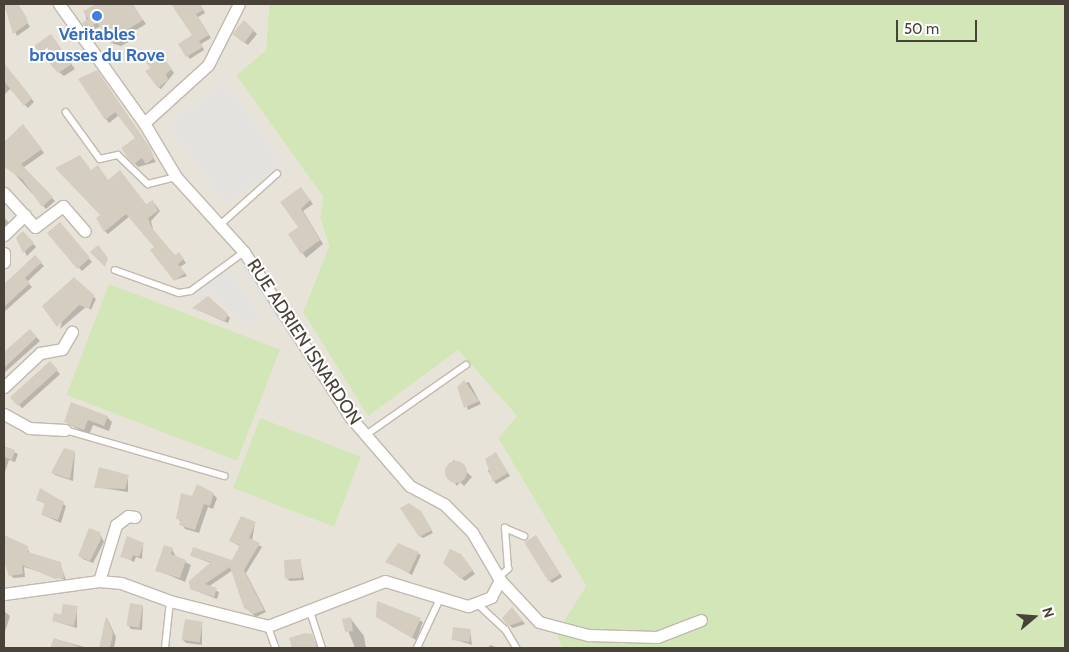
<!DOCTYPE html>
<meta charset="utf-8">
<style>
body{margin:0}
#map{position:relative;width:1069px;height:652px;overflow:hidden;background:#f5f1eb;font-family:Cabin,sans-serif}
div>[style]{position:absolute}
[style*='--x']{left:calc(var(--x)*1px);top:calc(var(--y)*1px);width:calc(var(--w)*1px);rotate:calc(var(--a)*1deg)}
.residential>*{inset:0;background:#e8e3d9}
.green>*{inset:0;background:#d3e6b7;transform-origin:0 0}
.parking>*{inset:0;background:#e4e2df;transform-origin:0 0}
.shadow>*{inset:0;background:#0003;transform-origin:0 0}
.building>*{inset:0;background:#d6cdc1;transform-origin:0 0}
.round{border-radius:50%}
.roads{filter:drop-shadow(1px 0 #c0b9ae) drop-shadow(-1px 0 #c0b9ae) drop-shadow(0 1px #c0b9ae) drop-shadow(0 -1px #c0b9ae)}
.service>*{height:5.5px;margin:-2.75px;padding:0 2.75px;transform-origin:2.75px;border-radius:2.75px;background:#fff}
.minor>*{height:11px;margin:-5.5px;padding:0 5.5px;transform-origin:5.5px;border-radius:5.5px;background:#fff}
.dots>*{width:14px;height:14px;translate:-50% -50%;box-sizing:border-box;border:2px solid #fff;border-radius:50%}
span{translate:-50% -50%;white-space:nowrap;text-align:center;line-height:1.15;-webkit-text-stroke:4px #fff;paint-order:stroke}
.shop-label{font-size:18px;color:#366cbe;font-weight:700}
.street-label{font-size:18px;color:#494239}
.frame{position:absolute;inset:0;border:5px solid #494239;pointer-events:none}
.north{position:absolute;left:1009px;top:592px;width:50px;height:50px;-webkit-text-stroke:4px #fff;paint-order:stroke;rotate:72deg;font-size:14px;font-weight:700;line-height:20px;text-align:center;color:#494239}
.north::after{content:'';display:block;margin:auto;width:18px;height:22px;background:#494239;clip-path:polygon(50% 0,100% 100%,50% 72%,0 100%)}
.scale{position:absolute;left:896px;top:20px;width:81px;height:22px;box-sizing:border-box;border:2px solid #494239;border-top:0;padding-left:6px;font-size:15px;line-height:18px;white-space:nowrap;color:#494239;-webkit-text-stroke:4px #fff;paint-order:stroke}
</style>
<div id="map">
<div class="residential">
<i style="clip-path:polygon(4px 4px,269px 4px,266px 50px,236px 75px,323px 197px,320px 218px,329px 246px,303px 312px,458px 350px,517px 416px,498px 438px,586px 586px,556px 633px,562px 648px,4px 648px)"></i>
</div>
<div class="green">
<i style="clip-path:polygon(269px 4px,1065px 4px,1065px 648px,562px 648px,556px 633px,586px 586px,498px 438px,517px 416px,458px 350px,368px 416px,303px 312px,329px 246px,320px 218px,323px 197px,236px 75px,266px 50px)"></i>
<i style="left:109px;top:284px;width:183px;height:119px;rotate:21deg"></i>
<i style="left:260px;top:418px;width:108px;height:75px;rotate:21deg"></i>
</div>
<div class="parking">
<i style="left:225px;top:82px;width:99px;height:72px;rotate:54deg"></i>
<i style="clip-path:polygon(251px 263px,295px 330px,289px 335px,240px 269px)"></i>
<i style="clip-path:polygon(228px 269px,262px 316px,247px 327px,211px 294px,200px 301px,193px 294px)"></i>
</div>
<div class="shadow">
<i style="clip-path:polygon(17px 4px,30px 27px,17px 36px,4px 5px)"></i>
<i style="clip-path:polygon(98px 4px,133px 6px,146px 24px,126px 36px,130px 41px,121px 46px,111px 43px,100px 26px,91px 32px,88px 29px,85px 12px)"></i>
<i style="clip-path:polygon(172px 4px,200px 4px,205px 13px,198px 17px,211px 38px,201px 44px,204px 50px,190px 59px,179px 44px,194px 35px)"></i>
<i style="clip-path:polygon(244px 22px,257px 34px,248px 45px,237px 37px)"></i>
<i style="clip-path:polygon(51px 35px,75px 69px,64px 76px,59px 72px)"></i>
<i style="clip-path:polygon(162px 57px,174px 73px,161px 89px,158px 87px)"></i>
<i style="clip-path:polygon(5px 66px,34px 102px,28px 108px,10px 89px,4px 95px)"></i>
<i style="clip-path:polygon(100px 75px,156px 162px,138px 167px,128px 156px,137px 139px,119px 115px,109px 123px,106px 119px)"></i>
<i style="clip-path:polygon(23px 126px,44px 153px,23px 168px,55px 201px,46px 209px,4px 162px,4px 144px)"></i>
<i style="clip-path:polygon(91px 172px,146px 206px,155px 204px,160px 211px,151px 221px,154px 233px,175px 256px,181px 256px,186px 263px,180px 267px,187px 276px,175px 280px,156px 247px,130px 216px,108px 234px,105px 231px,98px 219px,102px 216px)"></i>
<i style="clip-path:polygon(301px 188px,313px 204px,303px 211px,323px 244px,306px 258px,290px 234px,300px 228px)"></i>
<i style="clip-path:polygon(4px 217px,9px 223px,4px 227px)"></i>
<i style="clip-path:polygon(63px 227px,92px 262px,82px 271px,49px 234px)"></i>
<i style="clip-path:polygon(23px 233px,36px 247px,27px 256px,17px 238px)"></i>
<i style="clip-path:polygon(35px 257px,44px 266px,27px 282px,32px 287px,4px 312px,4px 286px)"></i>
<i style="clip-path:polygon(74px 278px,96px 299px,91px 310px,87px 306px,60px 329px)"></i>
<i style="clip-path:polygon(208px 297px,230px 318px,228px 323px,193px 308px)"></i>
<i style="clip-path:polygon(30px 330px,40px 341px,4px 373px,4px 354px)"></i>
<i style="left:50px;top:363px;width:15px;height:51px;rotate:48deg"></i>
<i style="clip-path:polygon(469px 382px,481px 404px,468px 410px,460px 384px)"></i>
<i style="clip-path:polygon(107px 417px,112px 422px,109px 431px,93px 425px,89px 435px,65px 422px)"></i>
<i style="clip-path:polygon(4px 447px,18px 454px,15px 462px,9px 460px,4px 475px)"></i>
<i style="clip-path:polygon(75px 452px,73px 481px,55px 475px,53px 473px)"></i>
<i style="clip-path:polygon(496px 454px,510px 476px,496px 484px,488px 471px)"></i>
<i style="clip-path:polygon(454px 460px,472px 477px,464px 486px,460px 482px,457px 486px,445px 470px)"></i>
<i style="clip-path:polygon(128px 476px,128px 492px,95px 487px)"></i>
<i style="clip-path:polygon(40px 490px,66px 506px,61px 523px,43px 515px,46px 504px,37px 500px)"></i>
<i style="clip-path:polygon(213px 494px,217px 498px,213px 509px,208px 507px,199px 533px,185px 529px,178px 518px,192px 498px)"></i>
<i style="clip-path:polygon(420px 512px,433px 533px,423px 538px,420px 536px)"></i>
<i style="clip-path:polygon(255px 523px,252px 541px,262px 547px,246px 573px,266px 612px,256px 617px,249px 611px,233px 570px,208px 587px,219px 592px,217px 599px,191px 589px,211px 563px,192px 556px,232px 561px,240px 546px,230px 541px)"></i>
<i style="clip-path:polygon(100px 534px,104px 542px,93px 563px,83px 559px,80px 556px)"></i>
<i style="clip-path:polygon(4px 537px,27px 547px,30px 554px,60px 563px,66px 580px,24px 567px,25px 577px,13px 578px,4px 562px)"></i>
<i style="clip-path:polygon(538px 539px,562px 577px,552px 583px,549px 580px)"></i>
<i style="clip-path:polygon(143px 544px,142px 559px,136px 557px,134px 562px,122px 556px)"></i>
<i style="clip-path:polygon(399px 544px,421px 555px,412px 575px,387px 561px)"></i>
<i style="clip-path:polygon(172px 549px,176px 557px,191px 565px,185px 582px,157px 570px)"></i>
<i style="clip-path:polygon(464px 559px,475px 574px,465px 581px,447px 566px)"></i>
<i style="clip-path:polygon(300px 560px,304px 580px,290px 581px,287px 579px)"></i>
<i style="clip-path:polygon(378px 603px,423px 622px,416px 640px,377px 617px)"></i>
<i style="clip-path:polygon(143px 606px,142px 630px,131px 629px,128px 625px)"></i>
<i style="clip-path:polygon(77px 608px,77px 628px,54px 621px,62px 616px)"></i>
<i style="clip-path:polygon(4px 611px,10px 616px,4px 635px)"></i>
<i style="clip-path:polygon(515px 612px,525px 624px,513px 628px,509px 625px)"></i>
<i style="clip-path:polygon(107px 618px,116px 637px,114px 648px,100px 648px)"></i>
<i style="clip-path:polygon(350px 618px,364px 636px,366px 648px,355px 648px,344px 620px)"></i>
<i style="clip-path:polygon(202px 624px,202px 645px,186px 643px,183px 640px)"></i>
<i style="clip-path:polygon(470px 630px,472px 645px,453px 639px)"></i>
<i style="clip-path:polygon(311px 635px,318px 648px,293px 648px,290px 639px)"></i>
<i style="clip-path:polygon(55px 639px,88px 648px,52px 648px)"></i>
<i style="clip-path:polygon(491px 645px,497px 648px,487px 648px)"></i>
</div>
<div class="building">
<i style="clip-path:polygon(4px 4px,18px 4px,26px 16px,28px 23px,13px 34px)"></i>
<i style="clip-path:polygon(96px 4px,133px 4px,143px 20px,124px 32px,127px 37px,112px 43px,97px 23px,86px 30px,82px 23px,88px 19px,83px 11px)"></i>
<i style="clip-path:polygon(171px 4px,200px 4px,203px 10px,196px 14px,209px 35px,199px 41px,203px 47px,186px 57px,178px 44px,192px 35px)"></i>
<i style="clip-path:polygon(244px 20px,254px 30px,244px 43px,232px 34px)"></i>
<i style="clip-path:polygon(51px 34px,72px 64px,58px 73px,34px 46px)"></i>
<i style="clip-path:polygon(159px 52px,172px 69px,166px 74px,168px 80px,158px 88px,145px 71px,150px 68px,146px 62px)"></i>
<i style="clip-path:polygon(4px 63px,32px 98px,24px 106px,4px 81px)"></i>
<i style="clip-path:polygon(97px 70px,151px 149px,154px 158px,146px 164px,142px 158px,134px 164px,127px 157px,121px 148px,135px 138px,115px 112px,105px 120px,78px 79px)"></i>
<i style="clip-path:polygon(23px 124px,42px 149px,21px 164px,53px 197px,42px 207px,22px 179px,4px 167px,4px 142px)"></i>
<i style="clip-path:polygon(80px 155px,91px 170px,98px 165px,108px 180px,120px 170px,146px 204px,153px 200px,158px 211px,148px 218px,152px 228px,175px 255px,179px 252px,184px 259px,178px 264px,185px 273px,174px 281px,150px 250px,154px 247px,126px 214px,104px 232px,96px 218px,100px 215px,55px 168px)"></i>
<i style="clip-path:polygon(301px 187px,310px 200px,301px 209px,320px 240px,301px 254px,288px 234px,298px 227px,280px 202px)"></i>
<i style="left:60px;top:222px;width:47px;height:17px;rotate:50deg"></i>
<i style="clip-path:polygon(23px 231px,34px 243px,23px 253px,16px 238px)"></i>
<i style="clip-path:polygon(98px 245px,108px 258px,105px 267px,90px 252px)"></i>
<i style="clip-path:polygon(35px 255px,42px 262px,25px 278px,30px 283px,4px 307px,4px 284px)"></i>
<i style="clip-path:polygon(74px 277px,94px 295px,89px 309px,79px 305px,57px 327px,42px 306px)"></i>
<i style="clip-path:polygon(208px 296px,228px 314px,225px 321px,192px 308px)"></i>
<i style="clip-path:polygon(30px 329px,37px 337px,4px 368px,4px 352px)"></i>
<i style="left:50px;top:361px;width:12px;height:54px;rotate:48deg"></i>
<i style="clip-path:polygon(464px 380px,479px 401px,464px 408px,457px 387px)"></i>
<i style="clip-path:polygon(71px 402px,108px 416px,104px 426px,88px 420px,84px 430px,64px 422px)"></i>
<i style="clip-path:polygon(4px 446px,15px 450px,12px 460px,4px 457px)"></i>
<i style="clip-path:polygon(64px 448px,75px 451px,70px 479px,51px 473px)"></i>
<i style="clip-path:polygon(496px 452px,508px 473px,493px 482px,485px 459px)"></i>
<i class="round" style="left:445px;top:461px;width:22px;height:22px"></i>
<i style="clip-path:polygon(99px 467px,129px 475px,125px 489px,94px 488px)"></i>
<i style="clip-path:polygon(197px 484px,214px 493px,210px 506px,204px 504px,195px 530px,179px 525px,181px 520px,176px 519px,181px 493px,192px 496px)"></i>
<i style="clip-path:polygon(40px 488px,64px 502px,58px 520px,41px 515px,45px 503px,36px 500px)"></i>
<i style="clip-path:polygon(409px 503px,421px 511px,432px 530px,419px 537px,400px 508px)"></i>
<i style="clip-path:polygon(241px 516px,256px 522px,249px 538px,260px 543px,244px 570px,264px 610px,253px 614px,244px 608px,230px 567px,205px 584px,217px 588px,214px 597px,190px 589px,189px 581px,211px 562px,190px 556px,193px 547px,232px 560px,240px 545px,229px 541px)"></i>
<i style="clip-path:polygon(89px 528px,100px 532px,101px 539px,90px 561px,78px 556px)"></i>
<i style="clip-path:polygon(4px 535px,28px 546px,28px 552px,61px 562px,64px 578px,55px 579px,22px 565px,23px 574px,9px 576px,4px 561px)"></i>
<i style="left:536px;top:535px;width:46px;height:14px;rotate:58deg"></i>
<i style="clip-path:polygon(127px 536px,144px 543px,139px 557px,133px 555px,131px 560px,120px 557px)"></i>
<i style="clip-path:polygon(398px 543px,419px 552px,409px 573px,385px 562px)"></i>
<i style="clip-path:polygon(164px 545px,173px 548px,171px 554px,186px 560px,180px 578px,155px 571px)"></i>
<i style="clip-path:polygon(450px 549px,461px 554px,473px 570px,461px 579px,443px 563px)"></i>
<i style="left:301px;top:559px;width:19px;height:17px;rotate:87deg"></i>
<i style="clip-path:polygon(377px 601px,421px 618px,412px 638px,376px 617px)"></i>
<i style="left:130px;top:603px;width:13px;height:23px;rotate:9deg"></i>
<i style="clip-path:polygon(63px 604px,78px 606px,74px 626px,52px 621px,54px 613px,61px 614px)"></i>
<i style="clip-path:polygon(512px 607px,523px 621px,508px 626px,502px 618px)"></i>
<i style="clip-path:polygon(106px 616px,113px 633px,110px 648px,99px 648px)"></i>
<i style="clip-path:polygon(351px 617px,353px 631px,345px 632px,342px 619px)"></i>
<i style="left:185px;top:619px;width:18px;height:21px;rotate:9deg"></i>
<i style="left:453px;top:627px;width:18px;height:13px;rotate:6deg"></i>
<i style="clip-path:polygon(305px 633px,312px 634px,317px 648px,292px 648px,289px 638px)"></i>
<i style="clip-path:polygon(54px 638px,80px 647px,80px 648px,50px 648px)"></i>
</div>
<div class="roads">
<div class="service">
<i style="--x:66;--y:112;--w:58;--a:54.1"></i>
<i style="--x:100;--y:159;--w:18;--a:-13"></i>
<i style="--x:118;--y:155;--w:42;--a:44"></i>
<i style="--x:148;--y:184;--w:29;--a:-14"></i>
<i style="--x:221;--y:224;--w:75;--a:-41.8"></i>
<i style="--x:115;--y:270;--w:68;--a:19.8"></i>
<i style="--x:179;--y:293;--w:12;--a:-9"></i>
<i style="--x:191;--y:291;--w:66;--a:-36.3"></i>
<i style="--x:65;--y:430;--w:166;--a:16.1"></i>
<i style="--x:366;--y:435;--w:122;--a:-35"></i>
<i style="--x:500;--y:576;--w:11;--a:-41"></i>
<i style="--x:508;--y:569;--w:41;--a:-94.2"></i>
<i style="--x:505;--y:528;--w:21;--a:23"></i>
<i style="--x:478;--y:604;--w:38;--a:43"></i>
<i style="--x:506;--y:630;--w:21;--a:59"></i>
<i style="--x:310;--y:610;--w:40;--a:72"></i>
<i style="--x:268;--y:626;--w:23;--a:70"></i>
<i style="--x:165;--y:648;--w:47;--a:-83.9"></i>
<i style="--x:417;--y:648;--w:54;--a:-64.9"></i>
</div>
<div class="minor">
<i style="--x:59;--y:4;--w:146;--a:54.5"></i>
<i style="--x:144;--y:123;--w:63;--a:59.3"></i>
<i style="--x:176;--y:177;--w:101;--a:47.8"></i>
<i style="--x:244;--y:252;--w:197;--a:57.2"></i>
<i style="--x:351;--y:418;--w:90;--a:49.1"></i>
<i style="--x:410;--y:486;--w:38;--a:28"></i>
<i style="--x:444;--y:504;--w:40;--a:45"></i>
<i style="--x:472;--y:532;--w:56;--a:59.7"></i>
<i style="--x:500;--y:580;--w:57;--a:47.1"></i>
<i style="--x:539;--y:622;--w:51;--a:14.9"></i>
<i style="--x:588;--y:635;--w:69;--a:1.7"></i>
<i style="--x:657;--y:637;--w:47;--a:-21.1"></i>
<i style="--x:144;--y:123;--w:86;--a:-42.2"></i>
<i style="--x:208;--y:65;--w:68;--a:-63.1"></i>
<i style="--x:4;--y:193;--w:46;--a:47.6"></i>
<i style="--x:35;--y:227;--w:35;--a:-37"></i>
<i style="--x:63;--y:206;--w:33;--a:49"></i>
<i style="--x:4;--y:235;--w:29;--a:-44"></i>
<i style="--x:4;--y:253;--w:9;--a:90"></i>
<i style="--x:4;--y:387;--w:50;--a:-43.4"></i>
<i style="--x:40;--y:353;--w:22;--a:-10"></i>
<i style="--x:62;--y:349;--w:20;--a:-60"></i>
<i style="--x:4;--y:414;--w:29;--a:29"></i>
<i style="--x:29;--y:428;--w:36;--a:3"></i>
<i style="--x:99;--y:581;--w:59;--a:-73.1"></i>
<i style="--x:116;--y:525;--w:15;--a:-37"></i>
<i style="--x:128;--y:516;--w:7;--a:8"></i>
<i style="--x:4;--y:594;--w:96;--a:-7.8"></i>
<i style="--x:99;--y:581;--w:22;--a:5"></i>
<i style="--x:121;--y:583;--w:52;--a:20.2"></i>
<i style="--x:170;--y:601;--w:101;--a:14.3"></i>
<i style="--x:268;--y:626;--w:125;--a:-21"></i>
<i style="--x:385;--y:581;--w:87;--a:16.8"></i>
<i style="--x:468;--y:606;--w:25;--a:-21"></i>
<i style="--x:491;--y:597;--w:19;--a:-62"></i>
</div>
</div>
<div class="dots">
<i style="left:97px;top:16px;background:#3f7fe0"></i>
</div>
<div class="shop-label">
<span style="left:97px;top:45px">Véritables<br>brousses du Rove</span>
</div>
<div class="street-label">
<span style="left:304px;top:342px;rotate:57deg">RUE ADRIEN ISNARDON</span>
</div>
<div class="frame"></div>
<div class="north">N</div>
<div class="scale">50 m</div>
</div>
